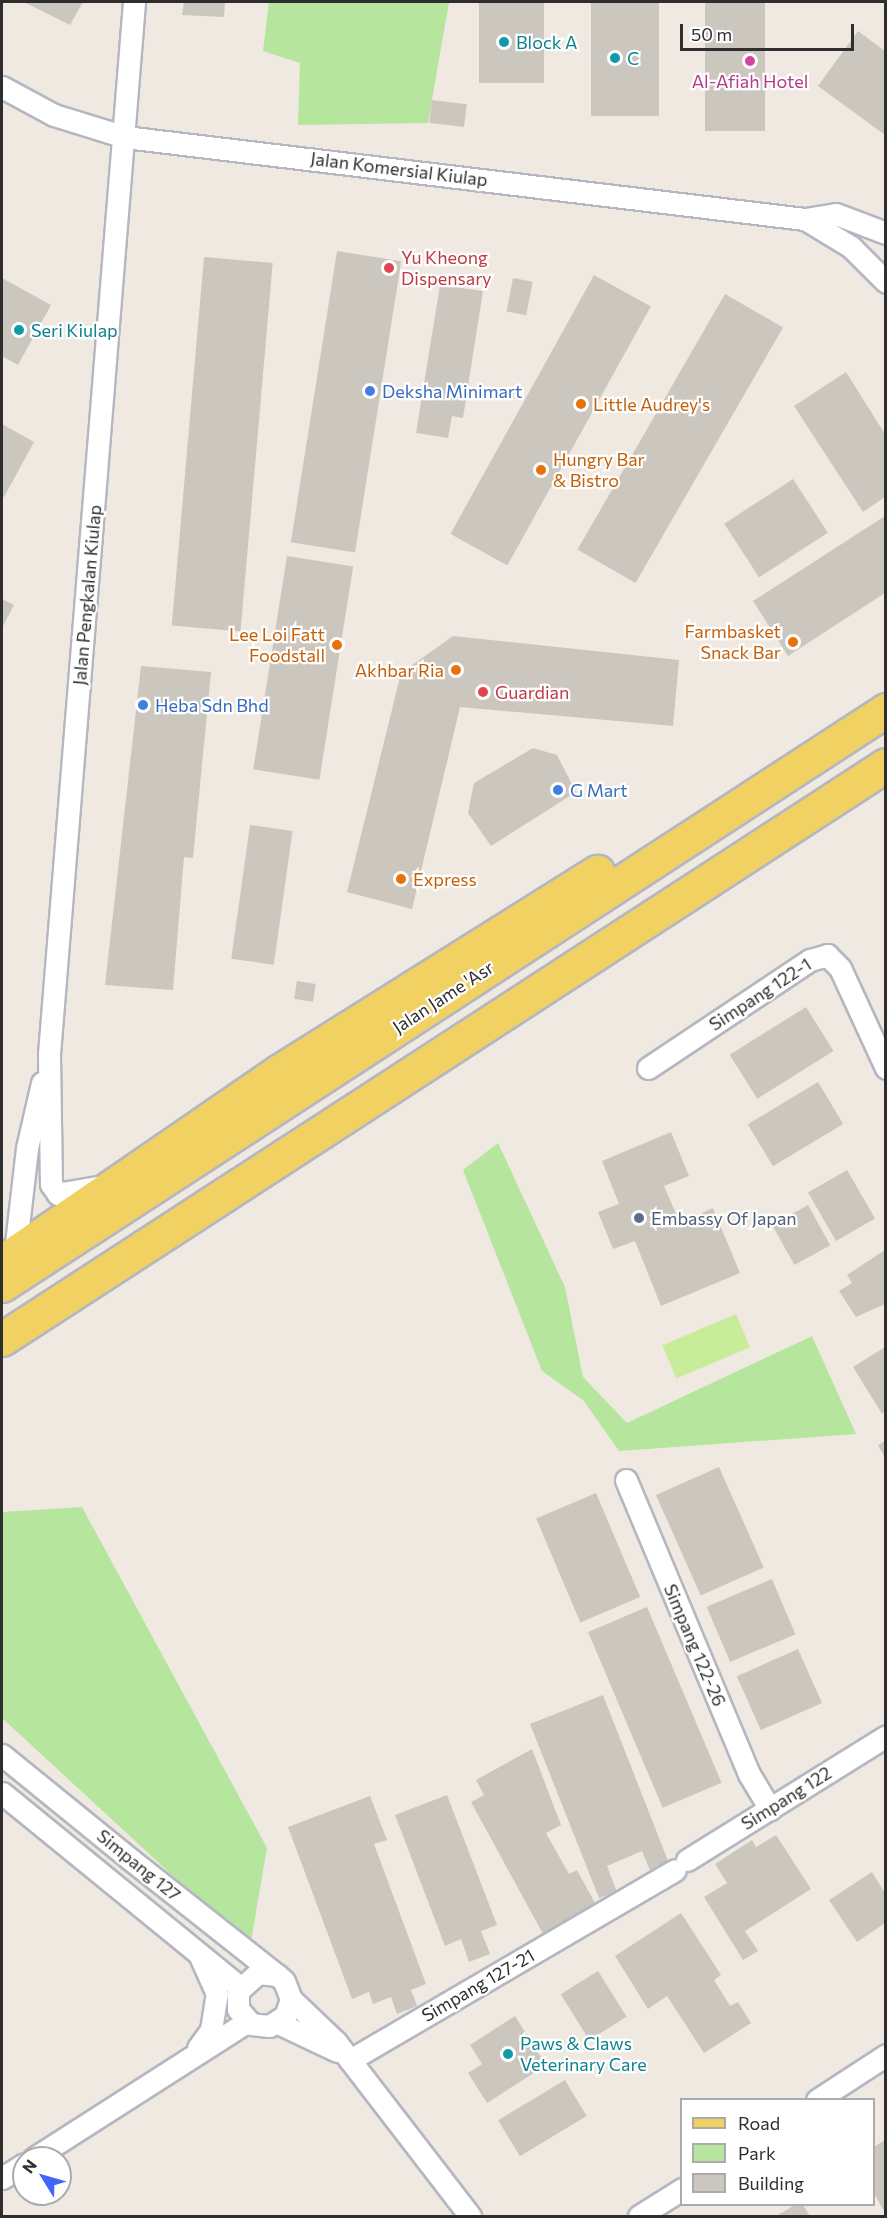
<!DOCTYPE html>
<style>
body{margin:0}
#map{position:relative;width:887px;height:2218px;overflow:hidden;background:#efe9e1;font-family:Commissioner,sans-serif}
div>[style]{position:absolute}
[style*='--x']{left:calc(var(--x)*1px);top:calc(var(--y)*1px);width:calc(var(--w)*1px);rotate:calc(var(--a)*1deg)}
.green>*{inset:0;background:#b6e59e}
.pitch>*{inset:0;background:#c9ec9a;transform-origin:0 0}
.building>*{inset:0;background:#cbc7bf;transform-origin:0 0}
.roads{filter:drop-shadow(2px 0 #b4b7c1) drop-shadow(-2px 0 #b4b7c1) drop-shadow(0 2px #b4b7c1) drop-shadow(0 -2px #b4b7c1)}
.street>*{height:21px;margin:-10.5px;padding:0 10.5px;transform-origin:10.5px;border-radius:10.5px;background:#fff}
.primary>*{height:33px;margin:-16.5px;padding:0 16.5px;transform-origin:16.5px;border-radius:16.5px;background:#f2d163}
.dots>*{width:16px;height:16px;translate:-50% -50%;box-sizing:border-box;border:3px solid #fff;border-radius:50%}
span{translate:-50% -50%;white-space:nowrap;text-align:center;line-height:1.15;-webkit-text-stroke:4.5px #fff;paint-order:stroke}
.culture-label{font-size:18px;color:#0d838f}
.left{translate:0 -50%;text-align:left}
.hotel-label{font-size:18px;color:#b23c85}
.street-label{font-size:18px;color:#2e2e2e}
.health-label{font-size:18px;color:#be3a42}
.shop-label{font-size:18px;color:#366cbe}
.food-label{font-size:18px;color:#c56008}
.right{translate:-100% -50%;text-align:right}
.service-label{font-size:18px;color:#4e5e75}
.frame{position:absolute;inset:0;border:3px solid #2e2e2e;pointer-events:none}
.legend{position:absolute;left:680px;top:2098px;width:195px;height:108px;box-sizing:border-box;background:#fff;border:2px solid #ababab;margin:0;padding:8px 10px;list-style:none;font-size:18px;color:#2e2e2e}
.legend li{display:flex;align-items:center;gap:12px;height:30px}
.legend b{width:30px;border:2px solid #ababab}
.north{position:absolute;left:12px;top:2146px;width:60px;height:60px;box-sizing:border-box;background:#fff;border:2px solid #ababab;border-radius:50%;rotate:307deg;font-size:16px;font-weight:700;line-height:24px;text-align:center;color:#2e2e2e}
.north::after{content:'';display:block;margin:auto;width:21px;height:27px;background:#4264fb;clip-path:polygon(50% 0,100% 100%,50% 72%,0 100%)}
.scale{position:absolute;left:680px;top:24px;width:174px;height:27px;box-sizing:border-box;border:3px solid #2e2e2e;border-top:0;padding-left:8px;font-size:18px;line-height:21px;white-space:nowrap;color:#2e2e2e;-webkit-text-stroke:4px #fff;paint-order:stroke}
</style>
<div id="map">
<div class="green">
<i style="clip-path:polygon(269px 2px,449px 2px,428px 123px,298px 125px,300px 63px,263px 51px)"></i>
<i style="clip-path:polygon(498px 1143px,565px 1287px,583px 1377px,627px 1423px,812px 1336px,856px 1434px,619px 1451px,584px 1401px,542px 1371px,463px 1170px)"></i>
<i style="clip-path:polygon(82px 1507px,267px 1848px,250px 1947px,2px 1718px,2px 1512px)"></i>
</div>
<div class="pitch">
<i style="left:736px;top:1314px;width:36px;height:80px;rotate:67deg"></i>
</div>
<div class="building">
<i style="clip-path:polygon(24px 2px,83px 2px,70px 25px)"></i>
<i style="clip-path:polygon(184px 2px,225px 2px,224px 17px,182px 15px)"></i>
<i style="left:479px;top:2px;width:65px;height:81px"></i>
<i style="left:591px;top:2px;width:68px;height:114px"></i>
<i style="left:705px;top:2px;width:60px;height:129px"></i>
<i style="clip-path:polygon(858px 31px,885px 51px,885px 135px,818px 86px)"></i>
<i style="left:432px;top:100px;width:35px;height:23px;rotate:7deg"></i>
<i style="left:337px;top:251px;width:65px;height:295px;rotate:9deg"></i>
<i style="left:204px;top:257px;width:69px;height:370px;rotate:5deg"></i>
<i style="left:594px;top:275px;width:65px;height:296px;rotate:29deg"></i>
<i style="clip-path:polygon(2px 278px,51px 305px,18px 365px,2px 356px)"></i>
<i style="left:513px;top:278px;width:20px;height:34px;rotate:11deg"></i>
<i style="clip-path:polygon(440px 285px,483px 291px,463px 418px,452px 416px,448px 438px,416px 433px)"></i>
<i style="left:725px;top:294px;width:67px;height:295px;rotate:30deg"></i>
<i style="clip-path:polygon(846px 372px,885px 434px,885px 497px,863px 512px,794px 406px)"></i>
<i style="clip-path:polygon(2px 424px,34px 442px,4px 497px,2px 496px)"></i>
<i style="left:793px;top:479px;width:64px;height:82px;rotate:57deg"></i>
<i style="clip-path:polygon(885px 516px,885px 593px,788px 656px,753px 601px)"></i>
<i style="left:287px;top:556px;width:67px;height:216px;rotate:9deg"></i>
<i style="clip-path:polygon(2px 599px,14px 605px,2px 628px)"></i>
<i style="clip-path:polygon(453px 636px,679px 660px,673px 726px,460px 707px,412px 909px,347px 892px,401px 673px)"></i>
<i style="clip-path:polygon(141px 666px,211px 672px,193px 858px,184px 857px,173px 990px,105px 985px)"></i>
<i style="clip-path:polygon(533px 748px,557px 755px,576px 792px,491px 846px,468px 813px,474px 783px)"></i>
<i style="left:250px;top:825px;width:43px;height:135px;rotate:8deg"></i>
<i style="left:297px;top:981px;width:19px;height:18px;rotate:9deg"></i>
<i style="left:806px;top:1007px;width:52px;height:90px;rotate:58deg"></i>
<i style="left:818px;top:1082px;width:49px;height:82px;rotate:59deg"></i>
<i style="clip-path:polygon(671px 1132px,689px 1176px,664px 1186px,680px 1223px,713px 1208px,740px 1273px,661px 1306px,635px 1241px,613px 1249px,598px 1212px,619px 1204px,602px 1161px)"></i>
<i style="left:847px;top:1170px;width:56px;height:45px;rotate:60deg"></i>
<i style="left:808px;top:1205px;width:46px;height:41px;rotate:61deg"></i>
<i style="clip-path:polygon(885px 1250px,885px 1304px,856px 1317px,839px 1291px,852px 1283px,847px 1275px)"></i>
<i style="clip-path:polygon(885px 1347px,885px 1411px,882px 1414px,853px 1367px)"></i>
<i style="clip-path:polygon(885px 1441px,885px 1458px,878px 1445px)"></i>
<i style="left:719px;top:1467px;width:110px;height:69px;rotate:66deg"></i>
<i style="left:596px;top:1493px;width:113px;height:65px;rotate:67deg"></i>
<i style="left:772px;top:1579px;width:60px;height:71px;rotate:67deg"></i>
<i style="left:647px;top:1607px;width:191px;height:64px;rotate:67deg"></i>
<i style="left:798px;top:1649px;width:59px;height:67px;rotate:66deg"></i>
<i style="clip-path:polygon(603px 1695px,670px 1866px,651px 1873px,642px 1851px,607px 1866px,617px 1892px,599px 1898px,530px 1724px)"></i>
<i style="clip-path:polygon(532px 1749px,561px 1825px,546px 1833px,569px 1874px,577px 1870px,596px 1905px,543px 1934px,471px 1802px,484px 1795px,476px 1780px)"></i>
<i style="clip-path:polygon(447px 1795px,497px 1925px,481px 1931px,490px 1954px,469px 1962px,461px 1939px,445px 1946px,395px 1815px)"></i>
<i style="clip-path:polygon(370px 1796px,387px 1840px,374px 1844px,426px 1984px,411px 1990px,417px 2006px,397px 2014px,391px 1997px,373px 2004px,369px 1992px,352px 1999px,288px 1827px)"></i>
<i style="clip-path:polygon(776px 1835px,811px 1889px,745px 1931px,758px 1951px,743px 1960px,704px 1897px,727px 1883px,715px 1864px,752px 1840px,756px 1847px)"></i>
<i style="clip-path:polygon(872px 1872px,885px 1893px,885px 1923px,857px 1942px,829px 1900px)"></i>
<i style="clip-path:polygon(681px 1913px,721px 1975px,714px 1980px,730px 2006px,738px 2002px,751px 2023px,704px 2053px,667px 1996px,648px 2009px,615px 1956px)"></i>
<i style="left:598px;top:1971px;width:54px;height:44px;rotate:58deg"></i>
<i style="clip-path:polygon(515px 2016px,546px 2065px,487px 2103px,468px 2073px,482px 2064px,470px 2045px)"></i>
<i style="left:565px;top:2080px;width:42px;height:78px;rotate:59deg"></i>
<i style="clip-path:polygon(885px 2140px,885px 2213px,874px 2193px,874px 2147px)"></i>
<i style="clip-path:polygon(795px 2205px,803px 2205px,810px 2216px,776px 2216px)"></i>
</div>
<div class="roads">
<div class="street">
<i style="--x:2;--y:87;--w:59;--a:28.3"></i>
<i style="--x:54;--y:115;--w:74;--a:17.2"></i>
<i style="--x:125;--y:137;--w:685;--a:6.88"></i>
<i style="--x:805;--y:219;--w:54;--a:31.3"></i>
<i style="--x:851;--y:247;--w:49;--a:45"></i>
<i style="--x:805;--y:219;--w:31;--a:-9"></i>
<i style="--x:836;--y:214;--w:53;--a:20.8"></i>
<i style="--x:648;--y:1068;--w:195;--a:-33.7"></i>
<i style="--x:810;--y:960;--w:18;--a:-16"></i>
<i style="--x:827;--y:955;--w:18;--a:45"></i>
<i style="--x:840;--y:968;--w:110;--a:65.3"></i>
<i style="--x:97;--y:1187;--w:40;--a:170"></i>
<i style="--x:58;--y:1194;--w:12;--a:-125"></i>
<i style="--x:51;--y:1184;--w:130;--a:-90.9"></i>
<i style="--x:49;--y:1054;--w:1055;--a:-85.38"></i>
<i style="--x:15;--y:1252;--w:105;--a:-83.4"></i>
<i style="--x:27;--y:1148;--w:67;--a:-77"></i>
<i style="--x:626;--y:1480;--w:319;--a:67.3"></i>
<i style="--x:749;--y:1774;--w:41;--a:59"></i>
<i style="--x:2;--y:1755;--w:165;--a:39.1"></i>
<i style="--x:130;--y:1859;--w:187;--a:38.3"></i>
<i style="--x:277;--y:1975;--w:9;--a:41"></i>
<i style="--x:284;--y:1981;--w:19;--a:69"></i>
<i style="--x:291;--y:1999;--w:18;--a:109"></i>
<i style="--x:285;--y:2016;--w:19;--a:148"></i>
<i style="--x:269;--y:2026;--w:18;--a:-174"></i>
<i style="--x:251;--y:2024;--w:20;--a:-131"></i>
<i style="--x:238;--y:2009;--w:18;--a:-90"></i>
<i style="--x:238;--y:1991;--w:27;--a:-42"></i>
<i style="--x:258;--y:1973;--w:19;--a:6"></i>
<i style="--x:2;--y:1793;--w:307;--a:39.2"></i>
<i style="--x:687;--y:1860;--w:234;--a:-31.9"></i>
<i style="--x:291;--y:1999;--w:62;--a:43.7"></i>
<i style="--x:336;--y:2042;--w:220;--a:52.4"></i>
<i style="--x:278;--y:2023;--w:65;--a:25.4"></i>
<i style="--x:198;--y:2048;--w:22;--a:-54"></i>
<i style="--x:211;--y:2030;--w:36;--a:-81"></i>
<i style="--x:217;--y:1994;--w:42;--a:-114.1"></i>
<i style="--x:350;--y:2060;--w:376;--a:-30.3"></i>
<i style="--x:817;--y:2100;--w:82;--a:-33.1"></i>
<i style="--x:34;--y:2158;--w:254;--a:-32.6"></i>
<i style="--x:2;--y:2178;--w:26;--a:-32"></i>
<i style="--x:639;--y:2216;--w:51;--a:-32.1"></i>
</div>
<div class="primary">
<i style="--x:3;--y:1261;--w:334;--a:-34.5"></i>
<i style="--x:278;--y:1072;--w:377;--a:-32.1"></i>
<i style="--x:2;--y:1285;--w:1055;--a:-33.04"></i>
<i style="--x:2;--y:1339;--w:1054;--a:-33"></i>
</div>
</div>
<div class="dots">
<i style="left:504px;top:42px;background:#0f9aa8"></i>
<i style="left:615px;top:58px;background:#0f9aa8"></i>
<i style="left:750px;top:61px;background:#d1479c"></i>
<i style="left:389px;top:268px;background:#e0444e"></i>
<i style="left:19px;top:330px;background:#0f9aa8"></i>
<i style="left:370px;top:391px;background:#3f7fe0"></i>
<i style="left:581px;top:404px;background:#e8710a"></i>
<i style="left:541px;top:470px;background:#e8710a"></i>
<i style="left:793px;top:642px;background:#e8710a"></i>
<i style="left:337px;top:645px;background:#e8710a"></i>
<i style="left:456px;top:670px;background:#e8710a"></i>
<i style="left:483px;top:692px;background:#e0444e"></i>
<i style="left:143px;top:705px;background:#3f7fe0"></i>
<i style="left:558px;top:790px;background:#3f7fe0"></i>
<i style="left:401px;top:879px;background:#e8710a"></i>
<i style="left:639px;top:1218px;background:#5c6f8a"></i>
<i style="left:508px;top:2054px;background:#0f9aa8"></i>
</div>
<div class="culture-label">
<span class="left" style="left:516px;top:42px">Block A</span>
<span class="left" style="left:627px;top:58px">C</span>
<span class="left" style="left:31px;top:330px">Seri Kiulap</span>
<span class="left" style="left:520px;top:2054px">Paws &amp; Claws<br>Veterinary Care</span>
</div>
<div class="hotel-label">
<span style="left:750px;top:81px">Al-Afiah Hotel</span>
</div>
<div class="street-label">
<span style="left:399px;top:169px;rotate:7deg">Jalan Komersial Kiulap</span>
<span style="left:87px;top:595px;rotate:-85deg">Jalan Pengkalan Kiulap</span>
<span style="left:760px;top:994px;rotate:-33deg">Simpang 122-1</span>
<span style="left:443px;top:997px;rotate:-33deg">Jalan Jame 'Asr</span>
<span style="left:695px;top:1645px;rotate:67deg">Simpang 122-26</span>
<span style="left:786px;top:1798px;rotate:-32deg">Simpang 122</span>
<span style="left:139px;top:1865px;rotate:39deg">Simpang 127</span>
<span style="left:478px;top:1985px;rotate:-30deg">Simpang 127-21</span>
</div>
<div class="health-label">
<span class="left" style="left:401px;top:268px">Yu Kheong<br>Dispensary</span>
<span class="left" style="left:495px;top:692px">Guardian</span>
</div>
<div class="shop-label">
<span class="left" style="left:382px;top:391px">Deksha Minimart</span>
<span class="left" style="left:155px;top:705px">Heba Sdn Bhd</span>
<span class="left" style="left:570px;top:790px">G Mart</span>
</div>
<div class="food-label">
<span class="left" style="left:593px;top:404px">Little Audrey's</span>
<span class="left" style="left:553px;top:470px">Hungry Bar<br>&amp; Bistro</span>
<span class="right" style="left:781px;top:642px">Farmbasket<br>Snack Bar</span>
<span class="right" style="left:325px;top:645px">Lee Loi Fatt<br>Foodstall</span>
<span class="right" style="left:444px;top:670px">Akhbar Ria</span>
<span class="left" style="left:413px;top:879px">Express</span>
</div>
<div class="service-label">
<span class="left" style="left:651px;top:1218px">Embassy Of Japan</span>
</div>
<div class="frame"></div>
<ul class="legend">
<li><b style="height:8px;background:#f2d163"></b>Road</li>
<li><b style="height:16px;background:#b6e59e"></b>Park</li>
<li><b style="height:16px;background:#cbc7bf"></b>Building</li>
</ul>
<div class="north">N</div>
<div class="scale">50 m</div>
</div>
